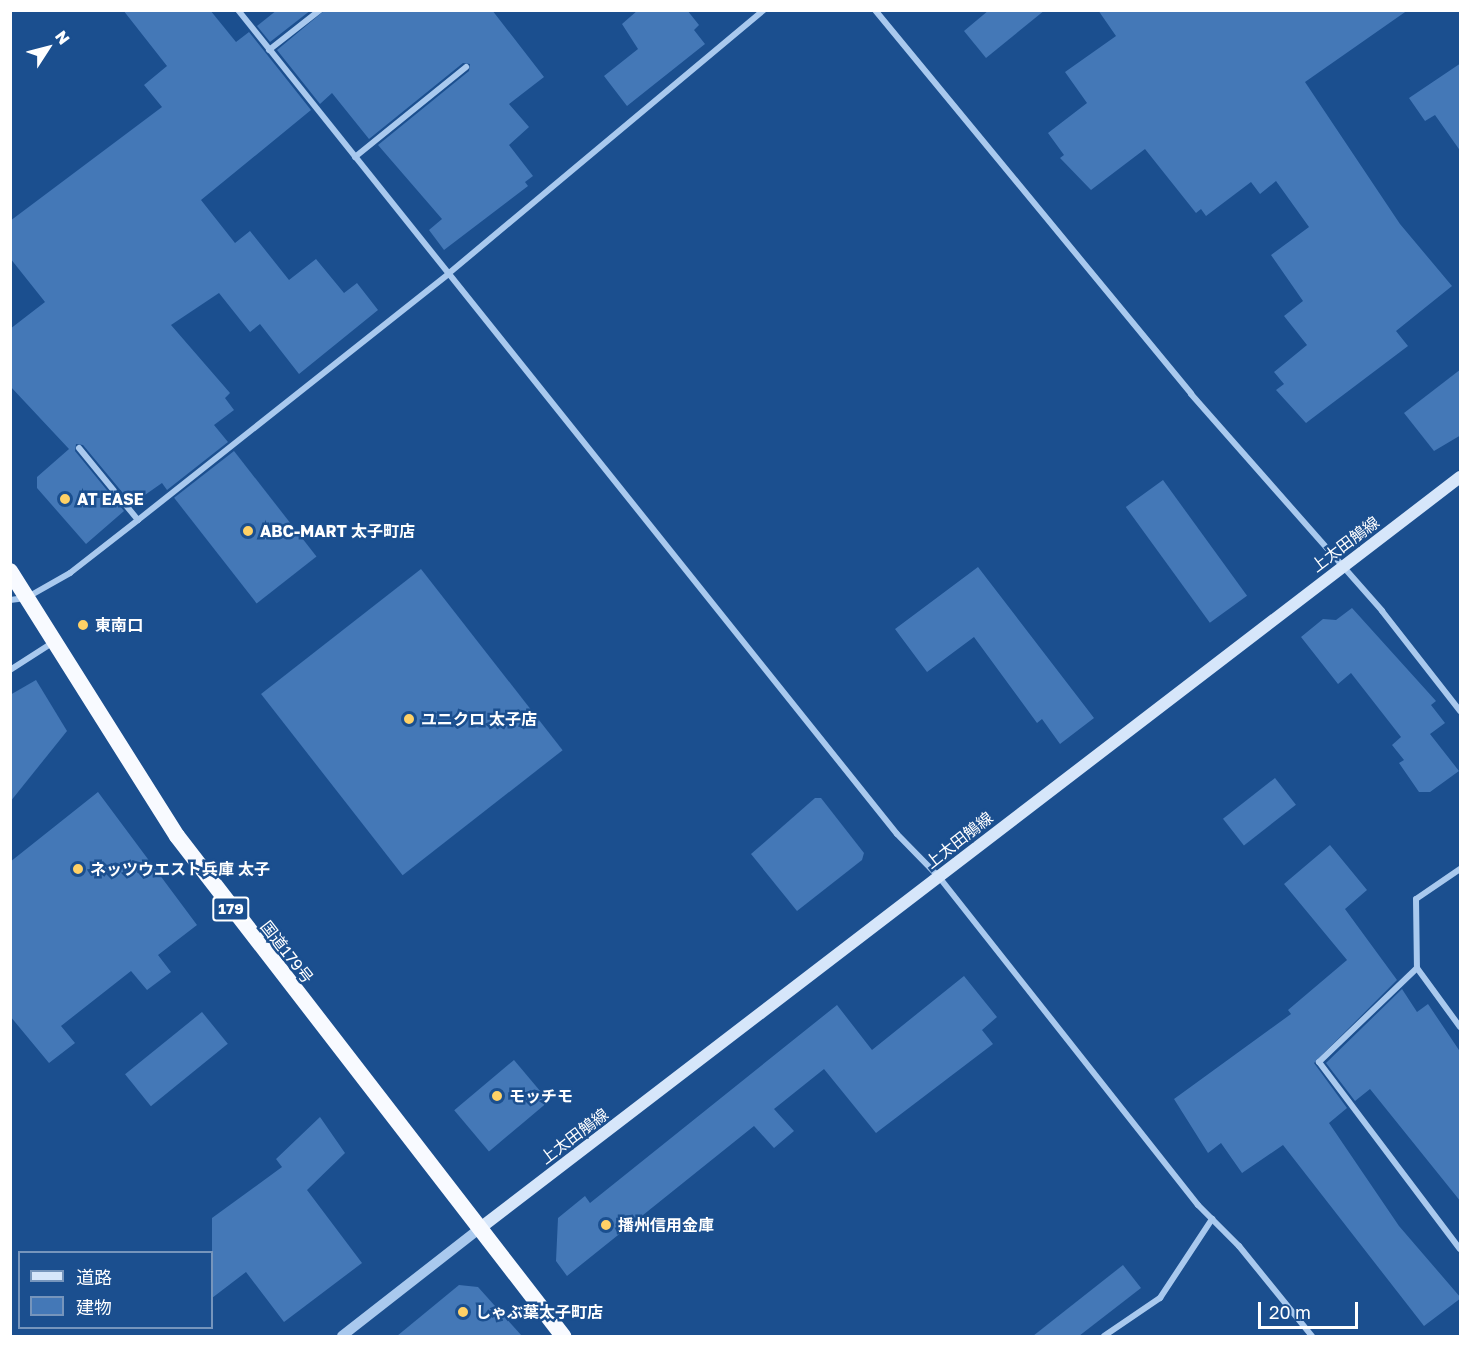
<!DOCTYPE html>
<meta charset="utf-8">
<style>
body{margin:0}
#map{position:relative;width:1471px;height:1347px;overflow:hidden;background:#1b4f8f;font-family:"Golos Text","Noto Sans JP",sans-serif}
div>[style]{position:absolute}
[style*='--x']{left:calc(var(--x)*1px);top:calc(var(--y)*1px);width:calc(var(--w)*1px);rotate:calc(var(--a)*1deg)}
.building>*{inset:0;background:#4478b7;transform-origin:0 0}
.minor>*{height:6px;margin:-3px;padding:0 3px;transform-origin:3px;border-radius:3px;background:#a9c9ee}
.tertiary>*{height:10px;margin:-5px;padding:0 5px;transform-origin:5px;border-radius:5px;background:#a9c9ee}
.secondary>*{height:12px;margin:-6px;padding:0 6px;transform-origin:6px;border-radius:6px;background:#d6e6fa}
.trunk>*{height:16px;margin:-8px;padding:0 8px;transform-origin:8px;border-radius:8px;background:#f8faff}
.dots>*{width:16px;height:16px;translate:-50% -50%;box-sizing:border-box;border:3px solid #1b4f8f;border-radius:50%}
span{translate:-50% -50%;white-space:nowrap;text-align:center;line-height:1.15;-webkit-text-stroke:5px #1b4f8f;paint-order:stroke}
.shield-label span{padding:2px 4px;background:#1b4f8f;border:2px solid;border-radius:4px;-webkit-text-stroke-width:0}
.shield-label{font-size:15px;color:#fff;font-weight:700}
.poi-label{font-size:16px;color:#fff;font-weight:700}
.left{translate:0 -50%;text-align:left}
.street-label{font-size:16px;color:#fff}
.frame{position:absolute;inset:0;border:12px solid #fff;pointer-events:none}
.legend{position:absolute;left:18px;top:1251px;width:195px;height:78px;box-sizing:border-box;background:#1b4f8f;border:2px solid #7695bc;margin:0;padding:8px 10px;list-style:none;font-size:18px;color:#fff}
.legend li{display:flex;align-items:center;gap:12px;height:30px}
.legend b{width:30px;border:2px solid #7695bc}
.north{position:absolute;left:18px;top:18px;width:60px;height:60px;-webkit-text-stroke:4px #1b4f8f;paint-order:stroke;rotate:54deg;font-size:16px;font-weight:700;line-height:24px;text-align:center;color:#fff}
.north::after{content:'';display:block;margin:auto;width:21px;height:27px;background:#fff;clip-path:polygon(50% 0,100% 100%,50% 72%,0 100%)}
.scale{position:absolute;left:1258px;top:1302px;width:100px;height:27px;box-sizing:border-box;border:3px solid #fff;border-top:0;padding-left:8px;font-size:18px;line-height:21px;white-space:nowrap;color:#fff;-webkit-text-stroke:4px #1b4f8f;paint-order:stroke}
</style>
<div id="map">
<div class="building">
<i style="clip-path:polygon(123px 10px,210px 10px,236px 42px,249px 32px,311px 110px,201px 200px,235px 243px,250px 231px,289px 280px,316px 259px,344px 293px,357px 283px,378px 310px,299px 374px,260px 324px,250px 332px,219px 293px,171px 325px,230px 393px,225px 398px,234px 410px,214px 425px,228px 442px,167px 490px,162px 483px,132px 504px,83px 445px,76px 444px,75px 451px,124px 511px,86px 544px,37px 488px,37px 477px,69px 449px,10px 386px,10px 329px,45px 302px,10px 258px,10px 221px,162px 107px,144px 85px,167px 66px)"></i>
<i style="clip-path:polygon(277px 10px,311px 10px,270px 42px,257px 26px)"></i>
<i style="clip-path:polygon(325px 10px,492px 10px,544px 77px,509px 104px,529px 127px,509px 145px,533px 176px,525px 182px,528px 186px,444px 250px,429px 230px,442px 219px,378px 145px,469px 71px,470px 64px,463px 63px,369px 139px,332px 93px,320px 104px,277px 50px)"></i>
<i style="clip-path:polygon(638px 10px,687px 10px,699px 25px,694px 30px,705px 44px,627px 106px,604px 76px,638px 49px,622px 24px)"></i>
<i style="clip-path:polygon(989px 10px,1045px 10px,986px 58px,964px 31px)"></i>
<i style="clip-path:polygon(1098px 10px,1408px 10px,1305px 82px,1400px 224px,1452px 286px,1396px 331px,1408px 346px,1306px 423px,1276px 390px,1284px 384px,1274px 372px,1307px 345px,1284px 316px,1303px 301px,1271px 255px,1309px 227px,1276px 181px,1260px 194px,1251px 182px,1206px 216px,1201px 209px,1196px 213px,1145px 149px,1091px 190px,1060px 158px,1064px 155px,1048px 133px,1087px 103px,1065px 72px,1116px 36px)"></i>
<i style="clip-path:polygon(1461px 63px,1461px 152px,1435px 115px,1425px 121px,1409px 98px)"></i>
<i style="clip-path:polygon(1461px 369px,1461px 435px,1434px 451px,1404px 413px)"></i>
<i style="left:234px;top:451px;width:134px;height:76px;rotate:52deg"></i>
<i style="left:1163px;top:480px;width:143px;height:46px;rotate:54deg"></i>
<i style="clip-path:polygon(978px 567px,1094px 718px,1060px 744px,1042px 719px,1037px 723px,974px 637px,927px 672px,895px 629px)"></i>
<i style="left:421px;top:569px;width:230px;height:203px;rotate:52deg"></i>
<i style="clip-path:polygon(1352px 608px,1436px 701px,1431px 705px,1445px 723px,1430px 734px,1459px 771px,1430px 792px,1419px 792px,1399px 763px,1404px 760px,1392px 745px,1401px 737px,1351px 673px,1338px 684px,1301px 637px,1323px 619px,1336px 620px)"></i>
<i style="clip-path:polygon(36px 680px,67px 731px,10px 802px,10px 695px)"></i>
<i style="left:1275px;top:778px;width:34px;height:66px;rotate:52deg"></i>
<i style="clip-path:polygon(98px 792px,197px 925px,158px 955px,171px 972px,147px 990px,131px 971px,61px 1026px,75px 1043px,49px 1063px,10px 1016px,10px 862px)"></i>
<i style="clip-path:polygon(815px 798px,821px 798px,864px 853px,862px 860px,797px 911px,751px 854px)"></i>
<i style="clip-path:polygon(1330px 845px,1367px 890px,1345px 909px,1397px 980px,1314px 1063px,1347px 1108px,1329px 1123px,1399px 1226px,1461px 1298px,1424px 1326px,1283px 1145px,1242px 1173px,1221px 1143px,1208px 1153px,1174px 1099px,1291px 1014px,1288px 1010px,1347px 960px,1284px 884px)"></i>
<i style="clip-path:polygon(964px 976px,997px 1017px,982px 1030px,993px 1044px,876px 1133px,824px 1069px,774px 1109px,794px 1131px,774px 1148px,754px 1126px,567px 1276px,556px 1261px,558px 1218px,585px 1196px,590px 1203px,837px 1005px,872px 1050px)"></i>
<i style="clip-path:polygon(1402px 989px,1417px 1012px,1428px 1004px,1461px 1053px,1461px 1202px,1370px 1089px,1355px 1101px,1326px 1063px)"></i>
<i style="left:202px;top:1012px;width:41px;height:99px;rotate:51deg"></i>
<i style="left:514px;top:1060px;width:54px;height:78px;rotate:50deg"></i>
<i style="clip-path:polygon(320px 1117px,345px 1153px,307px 1190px,362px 1263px,284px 1322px,246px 1272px,212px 1298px,212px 1218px,282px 1167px,276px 1159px)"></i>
<i style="clip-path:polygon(1123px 1265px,1141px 1288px,1079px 1336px,1033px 1336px)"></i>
<i style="clip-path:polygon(459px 1285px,478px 1287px,522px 1336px,397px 1336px)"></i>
</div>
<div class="minor">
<i style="--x:238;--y:10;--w:1055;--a:51.35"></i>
<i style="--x:897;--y:834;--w:60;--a:45.7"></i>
<i style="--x:939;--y:877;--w:418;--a:51.7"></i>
<i style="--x:1198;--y:1205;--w:58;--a:45"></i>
<i style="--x:1239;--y:1246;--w:116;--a:51"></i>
<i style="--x:875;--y:10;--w:497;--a:50.5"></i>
<i style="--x:1191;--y:394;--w:289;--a:48.6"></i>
<i style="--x:1382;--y:611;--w:127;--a:52"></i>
<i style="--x:269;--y:50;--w:65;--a:-38.1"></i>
<i style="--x:355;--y:157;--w:143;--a:-39"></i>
<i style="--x:79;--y:448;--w:93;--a:50.7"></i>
<i style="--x:10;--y:600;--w:16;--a:-7"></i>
<i style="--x:26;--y:598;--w:51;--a:-29.6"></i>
<i style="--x:70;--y:573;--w:86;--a:-37.9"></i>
<i style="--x:138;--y:520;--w:396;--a:-38.4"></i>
<i style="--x:448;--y:274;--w:412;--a:-39.9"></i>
<i style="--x:10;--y:670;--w:50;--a:-32.7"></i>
<i style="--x:1460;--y:869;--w:53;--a:145.7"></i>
<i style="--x:1416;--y:899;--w:69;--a:89.2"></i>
<i style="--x:1417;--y:968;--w:73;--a:53.9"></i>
<i style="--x:1417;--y:968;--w:136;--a:136.2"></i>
<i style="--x:1319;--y:1062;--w:234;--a:53"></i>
<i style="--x:1104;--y:1336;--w:68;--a:-34.2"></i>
<i style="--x:1160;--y:1298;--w:95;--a:-56.6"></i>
</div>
<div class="tertiary">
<i style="--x:342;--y:1336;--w:174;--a:-38"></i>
</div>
<div class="secondary">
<i style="--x:479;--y:1229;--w:1236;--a:-37.47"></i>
</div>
<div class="trunk">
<i style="--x:10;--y:571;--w:313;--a:57.8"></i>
<i style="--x:177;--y:836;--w:632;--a:52.33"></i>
</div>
<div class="dots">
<i style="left:65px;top:499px;background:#ffd166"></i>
<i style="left:248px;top:531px;background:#ffd166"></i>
<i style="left:83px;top:625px;background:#ffd166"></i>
<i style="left:409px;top:719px;background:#ffd166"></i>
<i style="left:78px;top:869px;background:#ffd166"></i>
<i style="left:497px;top:1096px;background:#ffd166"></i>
<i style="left:606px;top:1225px;background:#ffd166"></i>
<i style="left:463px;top:1312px;background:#ffd166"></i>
</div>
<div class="shield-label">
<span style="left:231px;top:909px">179</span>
</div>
<div class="poi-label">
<span class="left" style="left:77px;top:499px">AT EASE</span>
<span class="left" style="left:260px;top:531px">ABC-MART 太子町店</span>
<span class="left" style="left:95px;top:625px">東南口</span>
<span class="left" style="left:421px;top:719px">ユニクロ 太子店</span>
<span class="left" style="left:90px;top:869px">ネッツウエスト兵庫 太子</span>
<span class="left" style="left:509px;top:1096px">モッチモ</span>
<span class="left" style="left:618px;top:1225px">播州信用金庫</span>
<span class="left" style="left:475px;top:1312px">しゃぶ葉太子町店</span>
</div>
<div class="street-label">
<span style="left:1345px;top:544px;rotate:-37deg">上太田鵤線</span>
<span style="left:959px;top:840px;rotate:-38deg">上太田鵤線</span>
<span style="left:287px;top:952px;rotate:52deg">国道179号</span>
<span style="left:574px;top:1136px;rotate:-37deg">上太田鵤線</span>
</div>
<div class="frame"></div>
<ul class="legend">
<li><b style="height:8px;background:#d6e6fa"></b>道路</li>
<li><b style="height:16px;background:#4478b7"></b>建物</li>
</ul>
<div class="north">N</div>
<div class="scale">20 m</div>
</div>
